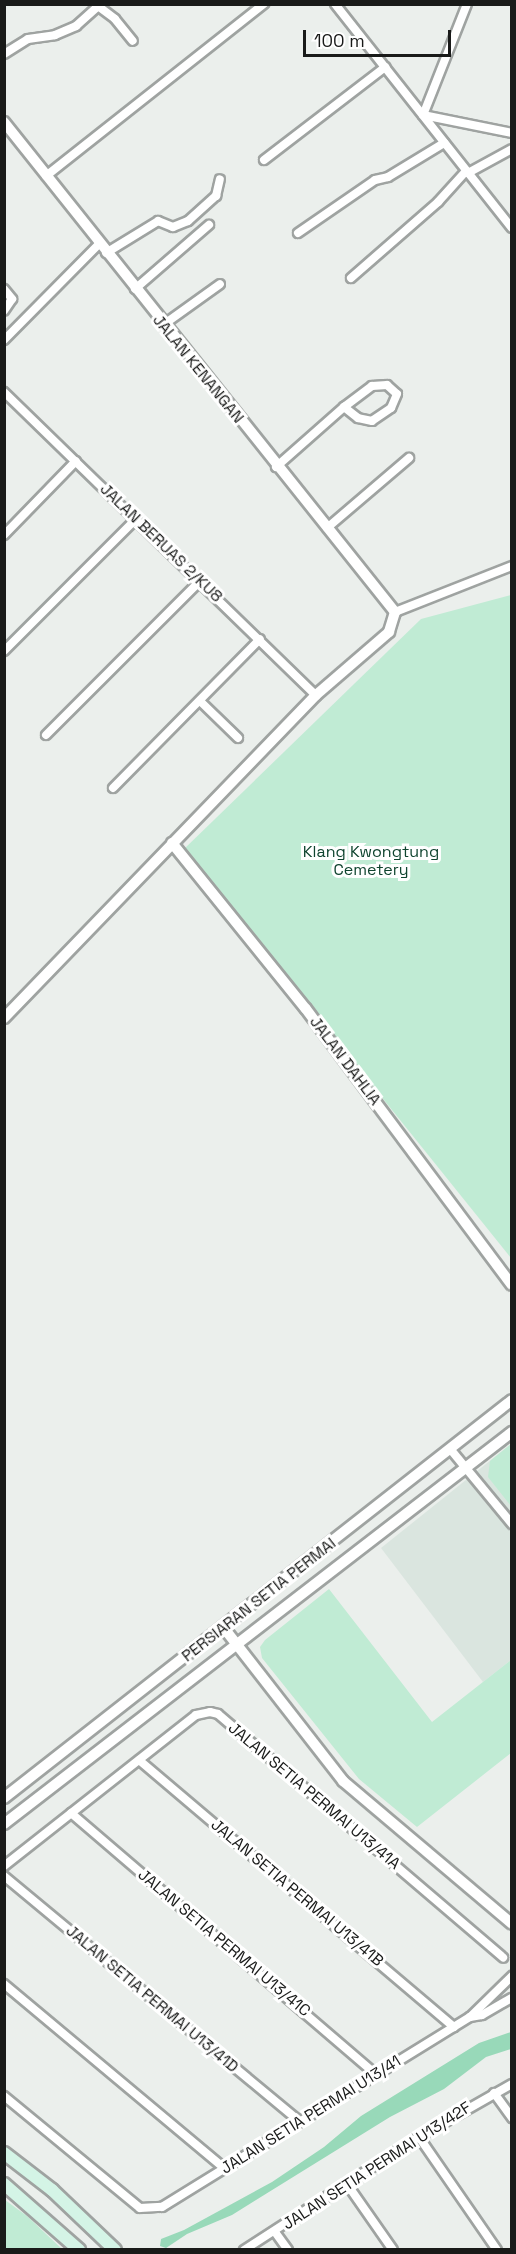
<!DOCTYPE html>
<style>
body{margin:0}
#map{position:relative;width:516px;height:2254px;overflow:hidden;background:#ebefec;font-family:"Space Grotesk",sans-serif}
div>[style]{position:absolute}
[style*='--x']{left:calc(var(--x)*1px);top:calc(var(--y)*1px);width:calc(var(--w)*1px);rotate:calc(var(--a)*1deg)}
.built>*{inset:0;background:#dae5df}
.green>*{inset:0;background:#c0ebd4}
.water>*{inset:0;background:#98d9b9}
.roads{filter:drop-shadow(2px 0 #9fa3a1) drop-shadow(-2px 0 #9fa3a1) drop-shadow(0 2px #9fa3a1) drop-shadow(0 -2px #9fa3a1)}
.minor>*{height:8px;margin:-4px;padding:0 4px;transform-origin:4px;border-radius:4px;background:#fff}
.tertiary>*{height:10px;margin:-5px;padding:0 5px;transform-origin:5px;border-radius:5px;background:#fff}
.secondary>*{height:12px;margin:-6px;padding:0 6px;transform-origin:6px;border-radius:6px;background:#d4f4e6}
span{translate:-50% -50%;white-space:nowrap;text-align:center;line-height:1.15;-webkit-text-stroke:6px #fff;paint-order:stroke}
.street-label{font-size:16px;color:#191a19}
.park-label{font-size:16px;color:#0f442f}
.frame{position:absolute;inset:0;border:6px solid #191a19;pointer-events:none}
.scale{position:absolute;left:303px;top:30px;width:148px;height:27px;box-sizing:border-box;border:3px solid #191a19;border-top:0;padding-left:8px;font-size:18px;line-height:21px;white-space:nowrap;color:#191a19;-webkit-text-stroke:4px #fff;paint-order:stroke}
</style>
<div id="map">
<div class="built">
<i style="clip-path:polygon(511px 1444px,511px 1660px,483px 1682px,381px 1548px)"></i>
</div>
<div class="green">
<i style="clip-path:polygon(511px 595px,511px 1258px,183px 850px,421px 619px)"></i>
<i style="clip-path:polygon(511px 1444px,511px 1506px,488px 1477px,490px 1461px)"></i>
<i style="clip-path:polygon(329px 1589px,432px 1722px,511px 1660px,511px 1753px,417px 1827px,359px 1779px,262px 1658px,260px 1647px,265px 1640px)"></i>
<i style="clip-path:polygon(5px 2200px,27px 2216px,62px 2249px,5px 2249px)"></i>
</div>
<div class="water">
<i style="clip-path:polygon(511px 2032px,511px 2049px,486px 2057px,444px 2089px,390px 2117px,232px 2215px,187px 2234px,166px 2248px,160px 2246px,161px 2239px,184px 2230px,272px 2182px,324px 2147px,361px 2116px,479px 2043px)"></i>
</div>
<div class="roads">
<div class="minor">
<i style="--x:335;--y:4;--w:285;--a:51.7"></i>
<i style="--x:467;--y:4;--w:119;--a:111.6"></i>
<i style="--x:423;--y:115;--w:91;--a:11.4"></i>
<i style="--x:4;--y:54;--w:28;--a:-32"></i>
<i style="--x:28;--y:39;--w:27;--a:-8"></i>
<i style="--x:55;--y:35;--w:23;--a:-23"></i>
<i style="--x:76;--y:26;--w:30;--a:-42"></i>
<i style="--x:98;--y:6;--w:21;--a:37"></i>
<i style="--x:115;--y:19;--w:28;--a:51"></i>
<i style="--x:264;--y:160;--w:153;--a:-37.5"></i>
<i style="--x:468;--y:173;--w:50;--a:-28.6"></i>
<i style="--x:46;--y:176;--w:278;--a:-38.3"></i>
<i style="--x:298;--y:233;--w:93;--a:-34.5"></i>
<i style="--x:375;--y:180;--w:13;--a:-13"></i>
<i style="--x:388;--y:177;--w:66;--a:-31.3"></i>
<i style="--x:106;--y:253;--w:61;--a:-31.6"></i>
<i style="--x:158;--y:221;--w:16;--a:22"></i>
<i style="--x:173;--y:227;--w:16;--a:-22"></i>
<i style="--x:188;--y:221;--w:38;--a:-42"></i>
<i style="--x:216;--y:196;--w:17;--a:-77"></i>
<i style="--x:351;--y:278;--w:116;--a:-41.1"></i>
<i style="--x:438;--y:202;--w:42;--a:-47.9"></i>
<i style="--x:4;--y:289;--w:13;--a:51"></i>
<i style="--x:12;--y:299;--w:14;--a:124"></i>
<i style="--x:135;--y:289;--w:98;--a:-40.9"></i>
<i style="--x:163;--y:325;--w:70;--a:-35.7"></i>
<i style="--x:4;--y:340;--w:135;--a:-45.3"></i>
<i style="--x:4;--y:392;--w:435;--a:44.2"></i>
<i style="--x:276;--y:467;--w:91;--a:-41.4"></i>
<i style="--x:344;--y:407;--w:35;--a:-37"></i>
<i style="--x:372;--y:386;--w:15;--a:-4"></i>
<i style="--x:387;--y:385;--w:13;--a:42"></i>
<i style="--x:397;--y:394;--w:15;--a:113"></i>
<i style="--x:391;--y:408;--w:23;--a:146"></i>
<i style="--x:372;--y:421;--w:14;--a:-168"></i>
<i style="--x:358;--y:418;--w:18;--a:-142"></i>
<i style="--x:327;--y:528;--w:108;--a:-40.5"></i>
<i style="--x:4;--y:535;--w:103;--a:-45.8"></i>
<i style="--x:395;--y:612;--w:126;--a:-21.5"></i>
<i style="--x:4;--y:651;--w:187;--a:-45"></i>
<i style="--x:200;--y:701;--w:53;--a:44.2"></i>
<i style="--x:46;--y:735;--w:218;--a:-45"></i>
<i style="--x:113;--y:788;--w:209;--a:-45.4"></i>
<i style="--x:451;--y:1450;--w:96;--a:50.5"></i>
<i style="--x:139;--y:1760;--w:413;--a:40.3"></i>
<i style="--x:71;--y:1813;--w:401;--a:40.6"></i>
<i style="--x:4;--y:1866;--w:244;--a:-38.2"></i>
<i style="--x:196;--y:1715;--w:14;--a:-12"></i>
<i style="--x:210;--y:1712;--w:8;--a:14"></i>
<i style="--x:218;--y:1714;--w:375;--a:40.5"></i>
<i style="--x:4;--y:1876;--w:385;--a:39.7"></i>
<i style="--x:4;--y:1984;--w:287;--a:39.9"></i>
<i style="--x:470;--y:2017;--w:12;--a:-9"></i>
<i style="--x:482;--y:2015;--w:34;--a:-30"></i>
<i style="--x:494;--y:2093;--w:31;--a:54"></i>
<i style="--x:4;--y:2096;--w:176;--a:39.5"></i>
<i style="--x:140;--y:2208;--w:22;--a:-3"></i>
<i style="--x:162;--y:2207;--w:362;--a:-31.7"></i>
<i style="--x:470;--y:2017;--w:59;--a:-44.3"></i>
<i style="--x:419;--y:2137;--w:137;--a:55.4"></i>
<i style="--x:347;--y:2184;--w:80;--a:55.1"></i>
<i style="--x:275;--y:2232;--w:22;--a:54"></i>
<i style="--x:244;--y:2250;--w:208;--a:-32.9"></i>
<i style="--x:419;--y:2137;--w:107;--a:-29.7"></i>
</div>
<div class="tertiary">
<i style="--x:4;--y:122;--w:627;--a:51.41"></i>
<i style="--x:395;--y:612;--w:21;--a:107"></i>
<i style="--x:389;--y:632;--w:96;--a:139.2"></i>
<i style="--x:316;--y:695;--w:449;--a:134"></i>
<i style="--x:172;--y:843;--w:213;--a:51.1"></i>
<i style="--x:306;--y:1009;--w:344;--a:53.3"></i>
<i style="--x:224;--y:1628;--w:194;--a:52.1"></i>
<i style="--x:343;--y:1781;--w:221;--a:40.2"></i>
<i style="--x:4;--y:1798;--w:645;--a:-38.08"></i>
<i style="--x:4;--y:1824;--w:642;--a:-37.66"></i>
</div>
<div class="secondary">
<i style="--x:4;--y:2153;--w:61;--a:37.6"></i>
<i style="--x:52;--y:2190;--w:87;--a:43.6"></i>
<i style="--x:4;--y:2184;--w:100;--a:41.3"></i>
</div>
</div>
<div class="street-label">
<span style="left:198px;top:369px;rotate:51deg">JALAN KENANGAN</span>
<span style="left:161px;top:543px;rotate:44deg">JALAN BERUAS 2/KU8</span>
<span style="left:345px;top:1061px;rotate:53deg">JALAN DAHLIA</span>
<span style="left:259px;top:1600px;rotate:-38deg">PERSIARAN SETIA PERMAI</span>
<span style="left:314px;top:1796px;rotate:40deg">JALAN SETIA PERMAI U13/41A</span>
<span style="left:297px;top:1893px;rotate:40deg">JALAN SETIA PERMAI U13/41B</span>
<span style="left:224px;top:1943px;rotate:40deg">JALAN SETIA PERMAI U13/41C</span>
<span style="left:152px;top:1999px;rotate:40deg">JALAN SETIA PERMAI U13/41D</span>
<span style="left:311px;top:2115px;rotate:-32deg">JALAN SETIA PERMAI U13/41</span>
<span style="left:377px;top:2166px;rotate:-33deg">JALAN SETIA PERMAI U13/42F</span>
</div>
<div class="park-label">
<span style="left:371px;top:861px">Klang Kwongtung<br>Cemetery</span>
</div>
<div class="frame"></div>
<div class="scale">100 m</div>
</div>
